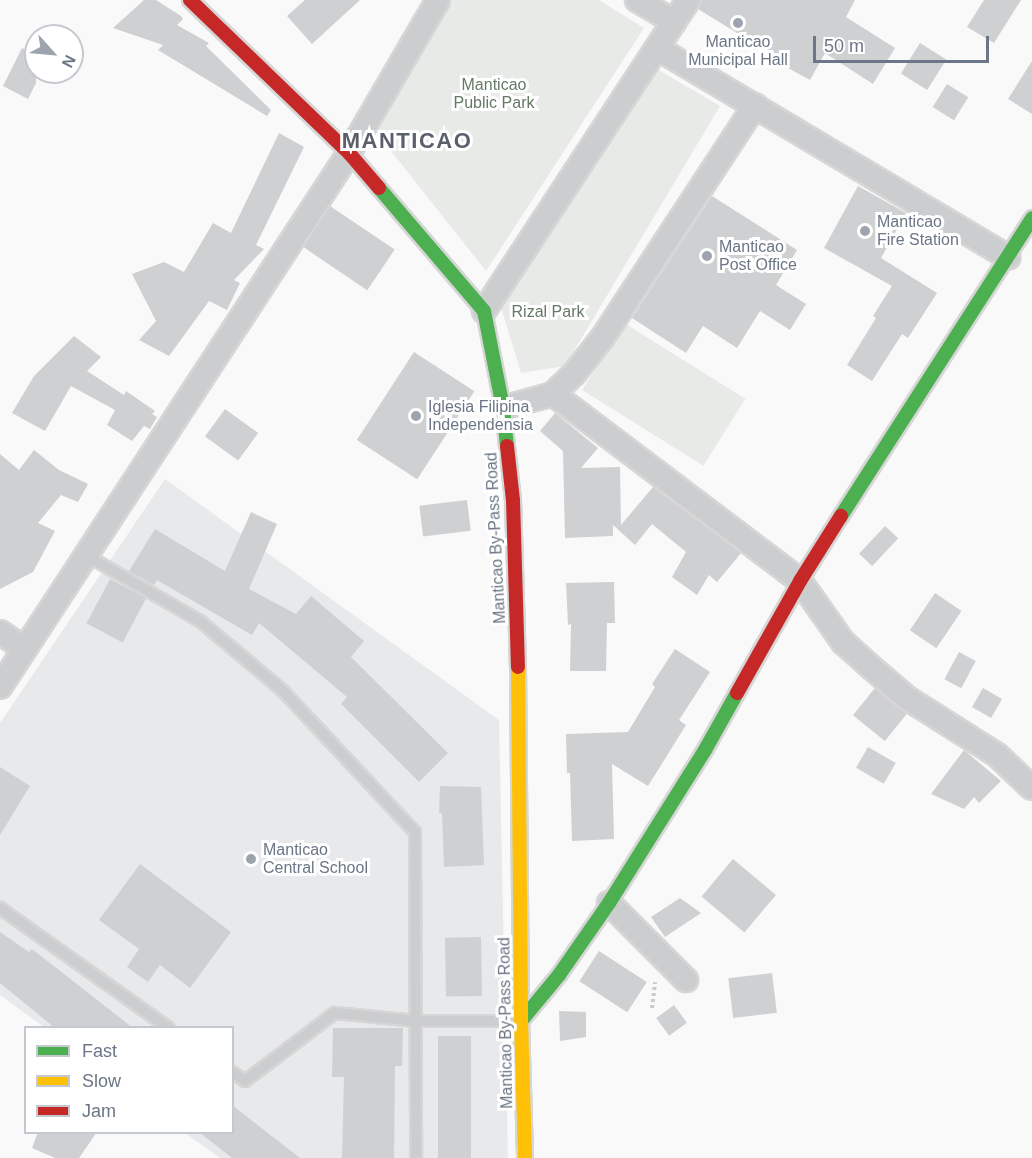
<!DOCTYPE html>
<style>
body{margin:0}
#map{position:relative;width:1032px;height:1158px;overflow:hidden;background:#f9f9f9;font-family:Arial,sans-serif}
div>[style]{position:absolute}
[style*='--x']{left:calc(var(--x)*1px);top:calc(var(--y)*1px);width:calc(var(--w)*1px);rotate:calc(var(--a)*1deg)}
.built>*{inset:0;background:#e7e9ea}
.green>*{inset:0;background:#e7eae6;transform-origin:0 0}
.building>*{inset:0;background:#cfd0d2;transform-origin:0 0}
.path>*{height:4px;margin-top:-2px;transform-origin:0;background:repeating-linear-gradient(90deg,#c9cacc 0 3px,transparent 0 6px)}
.roads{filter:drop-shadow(2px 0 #d6d6d7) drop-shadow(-2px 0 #d6d6d7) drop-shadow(0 2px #d6d6d7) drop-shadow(0 -2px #d6d6d7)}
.lane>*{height:10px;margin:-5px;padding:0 5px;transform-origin:5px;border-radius:5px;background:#cccdce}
.street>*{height:22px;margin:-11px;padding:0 11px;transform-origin:11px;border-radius:11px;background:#cccdce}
.fast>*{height:14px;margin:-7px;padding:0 7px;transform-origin:7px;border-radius:7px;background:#4caf50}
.slow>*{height:14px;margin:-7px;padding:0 7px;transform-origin:7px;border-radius:7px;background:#ffc107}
.jam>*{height:14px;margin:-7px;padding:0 7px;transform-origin:7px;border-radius:7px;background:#c62828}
.dots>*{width:16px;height:16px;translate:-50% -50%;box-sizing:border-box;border:3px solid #fff;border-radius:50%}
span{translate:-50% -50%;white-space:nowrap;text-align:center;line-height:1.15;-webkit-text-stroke:6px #fff;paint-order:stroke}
.poi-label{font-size:16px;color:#6b7686}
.left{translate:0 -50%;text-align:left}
.park-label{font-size:16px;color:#667966}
.street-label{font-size:16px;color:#6b7686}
.district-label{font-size:22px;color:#59606c;font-weight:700;letter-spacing:1.5px}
.legend{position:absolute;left:24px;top:1026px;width:210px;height:108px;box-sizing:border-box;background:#fff;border:2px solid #c4c8cf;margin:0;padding:8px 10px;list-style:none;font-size:18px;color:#6b7686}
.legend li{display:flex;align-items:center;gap:12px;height:30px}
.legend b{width:30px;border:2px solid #c4c8cf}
.north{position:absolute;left:24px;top:24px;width:60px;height:60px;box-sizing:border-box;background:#fff;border:2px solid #c4c8cf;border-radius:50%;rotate:117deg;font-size:16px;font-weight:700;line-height:24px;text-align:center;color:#6b7686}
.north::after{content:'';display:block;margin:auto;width:21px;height:27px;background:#9da4ae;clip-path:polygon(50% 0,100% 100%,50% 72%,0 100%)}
.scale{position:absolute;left:813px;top:36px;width:176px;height:27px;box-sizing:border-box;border:3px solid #6b7686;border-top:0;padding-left:8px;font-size:18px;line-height:21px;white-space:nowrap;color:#6b7686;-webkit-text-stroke:4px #fff;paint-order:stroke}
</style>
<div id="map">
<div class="built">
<i style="clip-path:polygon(165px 479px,499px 720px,508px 1158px,220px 1158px,185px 1133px,232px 1132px,232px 1028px,44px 1027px,0 995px,0 723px)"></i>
</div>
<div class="green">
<i style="clip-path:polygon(446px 0,599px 0,644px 28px,486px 271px,372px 127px)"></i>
<i style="clip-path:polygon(657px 69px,720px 106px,565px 366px,521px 373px,501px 307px)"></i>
<i style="left:624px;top:323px;width:143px;height:79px;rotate:32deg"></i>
</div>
<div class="building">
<i style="clip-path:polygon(144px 0,156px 0,181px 16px,183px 19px,177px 25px,209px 43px,206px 46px,271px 110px,267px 116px,158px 50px,163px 45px,113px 28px)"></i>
<i style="clip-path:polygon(305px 0,360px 0,312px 44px,287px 16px)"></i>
<i style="clip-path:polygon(701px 0,855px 0,846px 17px,895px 48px,873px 84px,825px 53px,810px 80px,766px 56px,768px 52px,698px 9px)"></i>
<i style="clip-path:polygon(984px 0,1021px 0,994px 43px,967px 27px)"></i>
<i style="left:920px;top:43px;width:31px;height:36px;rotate:32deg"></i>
<i style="clip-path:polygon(22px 48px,36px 55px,36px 83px,28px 99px,3px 86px)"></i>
<i style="clip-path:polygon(1032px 61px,1032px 114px,1008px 99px)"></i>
<i style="left:947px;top:84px;width:25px;height:27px;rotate:32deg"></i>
<i style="clip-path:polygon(279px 133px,304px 147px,256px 245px,264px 249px,234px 280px,240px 283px,227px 310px,209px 301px,169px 356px,139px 340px,156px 321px,132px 274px,164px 262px,184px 272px,213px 223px,231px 233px)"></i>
<i style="clip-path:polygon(858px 186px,906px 213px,881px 258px,937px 293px,908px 338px,902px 334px,872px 381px,847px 365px,876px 318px,873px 316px,892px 286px,824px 248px)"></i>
<i style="clip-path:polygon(712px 196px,797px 250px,776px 285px,806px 304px,790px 330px,760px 311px,737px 348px,703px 326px,686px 353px,632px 318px)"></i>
<i style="left:330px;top:206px;width:78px;height:49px;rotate:34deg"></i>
<i style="clip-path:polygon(74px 336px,101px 357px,87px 371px,124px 395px,126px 391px,155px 411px,152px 414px,157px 417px,150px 429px,144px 426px,132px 441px,107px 425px,115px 410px,71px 386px,45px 431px,12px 413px,34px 376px)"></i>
<i style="left:414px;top:352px;width:72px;height:105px;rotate:33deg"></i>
<i style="left:225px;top:409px;width:41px;height:34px;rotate:36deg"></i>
<i style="clip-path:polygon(555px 413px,598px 448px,581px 468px,620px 467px,621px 525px,653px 487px,741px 553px,717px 582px,709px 575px,697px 595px,672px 577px,686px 552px,652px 524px,635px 545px,613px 525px,613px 536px,565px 538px,563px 451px,540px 431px)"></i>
<i style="clip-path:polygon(34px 450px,59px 470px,88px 484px,78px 502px,61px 495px,38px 523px,55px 531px,33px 572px,0 589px,0 454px,19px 470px)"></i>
<i style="left:467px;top:500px;width:31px;height:48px;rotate:83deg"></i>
<i style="clip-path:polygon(251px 512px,277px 524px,249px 589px,296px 614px,311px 596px,364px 641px,351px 657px,448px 753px,419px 782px,341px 704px,347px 697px,259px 623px,252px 635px,157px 580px,154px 585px,129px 571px,155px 529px,225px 571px)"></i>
<i style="left:885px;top:526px;width:18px;height:38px;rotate:43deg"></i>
<i style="left:110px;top:579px;width:41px;height:50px;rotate:28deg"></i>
<i style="clip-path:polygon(614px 582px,615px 623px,607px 623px,606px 671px,570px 671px,571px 624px,568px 625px,566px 583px)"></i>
<i style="left:935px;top:593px;width:32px;height:45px;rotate:34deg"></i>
<i style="clip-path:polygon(675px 649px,710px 672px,679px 720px,686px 725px,648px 786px,612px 764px,614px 839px,572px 841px,570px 773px,567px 773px,566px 734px,628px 732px,655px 687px,652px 684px)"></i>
<i style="left:959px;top:652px;width:19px;height:31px;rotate:28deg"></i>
<i style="left:875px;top:688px;width:41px;height:35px;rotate:39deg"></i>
<i style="left:983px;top:688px;width:22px;height:22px;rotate:30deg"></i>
<i style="left:868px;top:747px;width:32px;height:24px;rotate:30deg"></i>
<i style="clip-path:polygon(964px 750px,1001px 781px,979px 803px,974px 797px,964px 809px,931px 794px)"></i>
<i style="clip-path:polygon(0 767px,30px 786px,0 835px)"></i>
<i style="clip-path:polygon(440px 786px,481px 787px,484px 865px,444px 867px,442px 813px,439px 813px)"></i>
<i style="left:733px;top:859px;width:56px;height:49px;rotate:40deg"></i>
<i style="clip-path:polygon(140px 864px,231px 932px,190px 988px,160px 965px,148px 982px,127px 967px,139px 949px,99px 920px)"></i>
<i style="clip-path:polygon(680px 898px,701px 913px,665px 937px,651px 917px)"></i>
<i style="clip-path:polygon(0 932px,29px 952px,32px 949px,133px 1028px,55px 1028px,0 983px)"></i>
<i style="left:481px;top:937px;width:59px;height:36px;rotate:89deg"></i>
<i style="left:599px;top:951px;width:57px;height:36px;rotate:33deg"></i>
<i style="left:772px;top:973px;width:40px;height:44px;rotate:83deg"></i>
<i style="left:674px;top:1005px;width:22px;height:22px;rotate:54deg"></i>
<i style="clip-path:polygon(559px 1011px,586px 1012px,586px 1037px,560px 1041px)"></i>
<i style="clip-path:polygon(333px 1028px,403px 1028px,402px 1066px,395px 1066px,394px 1158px,342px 1158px,344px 1077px,332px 1077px)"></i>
<i style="left:438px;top:1036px;width:33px;height:122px"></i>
<i style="clip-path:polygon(232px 1105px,300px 1158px,232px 1158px,199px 1132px,232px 1132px)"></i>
<i style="clip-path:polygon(38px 1132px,97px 1132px,79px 1158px,55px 1158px,32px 1148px)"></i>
</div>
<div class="path">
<i style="--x:652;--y:1008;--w:26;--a:-83"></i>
</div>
<div class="roads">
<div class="lane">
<i style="--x:86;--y:555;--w:132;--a:30.1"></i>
<i style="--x:200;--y:621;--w:109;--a:40.1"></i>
<i style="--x:283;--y:691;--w:193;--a:46.9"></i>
<i style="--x:415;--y:832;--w:326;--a:89.8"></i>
<i style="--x:0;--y:908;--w:207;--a:35.4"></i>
<i style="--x:232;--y:1072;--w:16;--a:35"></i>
<i style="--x:245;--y:1081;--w:113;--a:-37.1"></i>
<i style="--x:335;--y:1013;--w:81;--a:5.6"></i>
<i style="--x:416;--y:1021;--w:102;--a:0"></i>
</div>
<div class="street">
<i style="--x:637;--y:0;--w:43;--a:30.7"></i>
<i style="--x:657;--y:48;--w:409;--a:30.8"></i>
<i style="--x:484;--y:311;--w:372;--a:-56.7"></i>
<i style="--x:553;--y:394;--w:29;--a:-44"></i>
<i style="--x:574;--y:374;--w:47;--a:-51.9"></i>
<i style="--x:603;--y:337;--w:277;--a:-56.7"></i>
<i style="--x:503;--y:408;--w:52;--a:-15.6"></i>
<i style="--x:553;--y:394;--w:310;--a:37.1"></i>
<i style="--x:800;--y:581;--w:75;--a:54.8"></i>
<i style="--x:843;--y:642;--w:39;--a:42"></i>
<i style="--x:872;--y:668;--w:46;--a:40.6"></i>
<i style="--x:907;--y:698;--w:107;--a:32.3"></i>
<i style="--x:997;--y:755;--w:48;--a:43.3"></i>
<i style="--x:0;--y:632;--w:29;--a:35"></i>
<i style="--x:0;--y:687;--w:638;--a:-56.83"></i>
<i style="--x:349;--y:153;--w:177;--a:-59.8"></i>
<i style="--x:609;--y:903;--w:109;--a:45"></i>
</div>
<div class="fast">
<i style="--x:379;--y:188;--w:162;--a:49.5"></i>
<i style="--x:484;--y:311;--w:99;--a:78.9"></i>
<i style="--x:503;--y:408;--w:38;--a:84"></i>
<i style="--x:841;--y:516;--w:354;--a:-57.3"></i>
<i style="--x:521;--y:1021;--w:60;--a:-50.4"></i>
<i style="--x:559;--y:975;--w:88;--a:-55.2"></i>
<i style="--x:609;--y:903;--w:181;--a:-57.9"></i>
<i style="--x:705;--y:750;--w:65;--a:-60.7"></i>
</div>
<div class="slow">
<i style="--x:518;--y:667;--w:354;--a:89.5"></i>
<i style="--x:521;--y:1021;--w:137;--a:88.3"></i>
</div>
<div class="jam">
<i style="--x:190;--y:0;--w:221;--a:43.9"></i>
<i style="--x:349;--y:153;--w:46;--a:49.4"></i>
<i style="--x:507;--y:446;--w:54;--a:83.7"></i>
<i style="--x:513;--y:500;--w:167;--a:88.3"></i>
<i style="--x:737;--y:693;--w:129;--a:-60.6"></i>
<i style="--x:800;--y:581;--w:77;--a:-57.8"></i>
</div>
</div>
<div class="dots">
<i style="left:738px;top:23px;background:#9da4ae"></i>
<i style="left:865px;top:231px;background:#9da4ae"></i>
<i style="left:707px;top:256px;background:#9da4ae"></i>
<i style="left:416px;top:416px;background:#9da4ae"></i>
<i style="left:251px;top:859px;background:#9da4ae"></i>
</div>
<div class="poi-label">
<span style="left:738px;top:51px">Manticao<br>Municipal Hall</span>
<span class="left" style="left:877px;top:231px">Manticao<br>Fire Station</span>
<span class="left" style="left:719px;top:256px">Manticao<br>Post Office</span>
<span class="left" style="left:428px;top:416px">Iglesia Filipina<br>Independensia</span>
<span class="left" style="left:263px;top:859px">Manticao<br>Central School</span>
</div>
<div class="park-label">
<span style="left:494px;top:94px">Manticao<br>Public Park</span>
<span style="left:548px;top:312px">Rizal Park</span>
</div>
<div class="street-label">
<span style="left:496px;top:538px;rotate:-93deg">Manticao By-Pass Road</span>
<span style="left:506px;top:1023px;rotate:-91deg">Manticao By-Pass Road</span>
</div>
<div class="district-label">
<span style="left:407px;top:141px">MANTICAO</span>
</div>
<ul class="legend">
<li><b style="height:8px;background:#4caf50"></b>Fast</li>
<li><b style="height:8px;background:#ffc107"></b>Slow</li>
<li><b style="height:8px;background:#c62828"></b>Jam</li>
</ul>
<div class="north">N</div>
<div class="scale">50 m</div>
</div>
